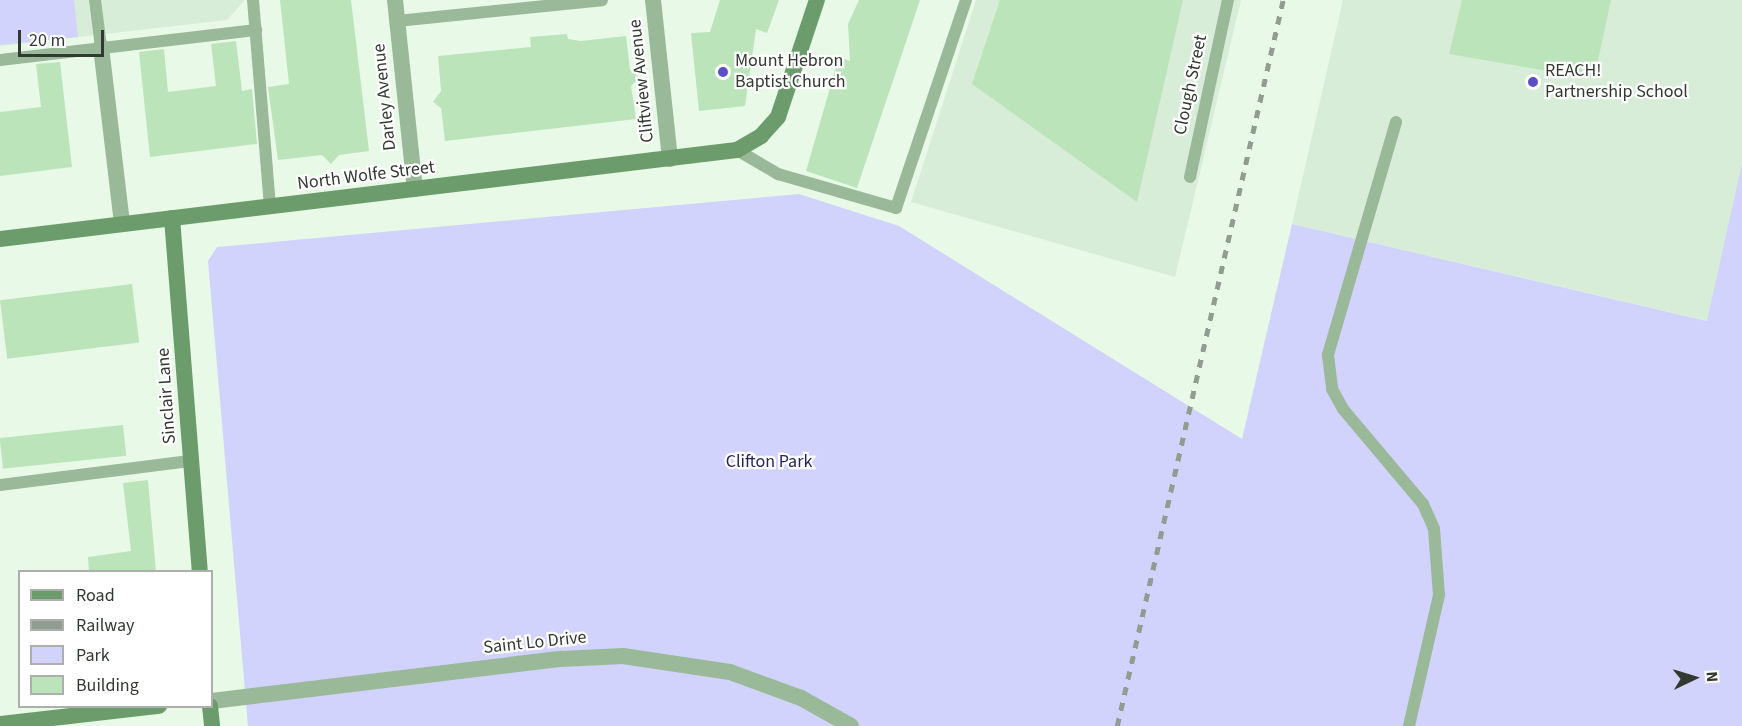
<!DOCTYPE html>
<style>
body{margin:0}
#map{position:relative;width:1742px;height:726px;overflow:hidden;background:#e8f9e7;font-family:"Source Sans 3",sans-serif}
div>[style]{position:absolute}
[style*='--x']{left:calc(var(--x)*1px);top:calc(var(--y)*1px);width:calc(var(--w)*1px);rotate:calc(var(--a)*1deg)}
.built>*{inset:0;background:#d8edd7}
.green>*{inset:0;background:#d1d3fc}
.building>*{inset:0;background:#bce4ba;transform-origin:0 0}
.service>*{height:12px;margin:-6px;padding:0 6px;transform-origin:6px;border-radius:6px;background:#99b998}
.minor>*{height:16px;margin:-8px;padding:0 8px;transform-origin:8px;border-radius:8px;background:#99b998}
.secondary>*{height:16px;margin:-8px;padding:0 8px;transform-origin:8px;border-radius:8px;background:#6c9c6b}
.rail>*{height:4.5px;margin-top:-2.25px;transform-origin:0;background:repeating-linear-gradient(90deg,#919d91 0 8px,transparent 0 16px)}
.dots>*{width:16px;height:16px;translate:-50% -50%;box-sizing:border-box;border:3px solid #fff;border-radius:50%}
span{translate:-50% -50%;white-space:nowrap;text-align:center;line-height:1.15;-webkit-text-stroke:4.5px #fff;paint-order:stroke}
.poi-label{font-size:18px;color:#323832}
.left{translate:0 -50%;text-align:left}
.street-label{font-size:18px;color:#323832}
.park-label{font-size:18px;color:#29235d}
.legend{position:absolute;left:18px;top:570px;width:195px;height:138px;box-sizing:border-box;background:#fff;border:2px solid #adafad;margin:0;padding:8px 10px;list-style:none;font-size:18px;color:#323832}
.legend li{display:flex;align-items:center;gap:12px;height:30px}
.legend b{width:30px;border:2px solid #adafad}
.north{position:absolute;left:1664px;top:648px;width:60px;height:60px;-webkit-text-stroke:4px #fff;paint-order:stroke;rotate:86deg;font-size:16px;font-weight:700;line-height:24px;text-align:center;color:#323832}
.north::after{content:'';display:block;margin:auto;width:21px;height:27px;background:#323832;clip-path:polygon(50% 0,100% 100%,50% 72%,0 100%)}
.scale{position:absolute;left:18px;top:30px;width:86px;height:27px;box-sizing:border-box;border:3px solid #323832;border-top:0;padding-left:8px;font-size:18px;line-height:21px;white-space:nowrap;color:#323832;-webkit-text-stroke:4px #fff;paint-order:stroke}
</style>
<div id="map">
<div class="built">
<i style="clip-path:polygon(0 0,245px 0,227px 20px,0 46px)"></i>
<i style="clip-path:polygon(976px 0,1241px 0,1175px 277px,911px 202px)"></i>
<i style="clip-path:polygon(1343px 0,1742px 0,1742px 163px,1708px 321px,1292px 224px)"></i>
</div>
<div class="green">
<i style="clip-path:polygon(0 0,74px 0,78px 37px,0 45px)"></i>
<i style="clip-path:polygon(1742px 163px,1742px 726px,248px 726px,208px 261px,217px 247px,799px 194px,899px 226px,1242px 439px,1292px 224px,1707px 321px)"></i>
</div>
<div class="building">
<i style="clip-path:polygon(280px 0,351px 0,369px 151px,339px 155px,331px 164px,322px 155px,278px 160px,268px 87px,289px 84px)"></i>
<i style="clip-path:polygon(720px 0,779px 0,767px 33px,756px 29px,745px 106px,699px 111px,691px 33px,710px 32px)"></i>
<i style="clip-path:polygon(859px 0,920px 0,857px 188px,806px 171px,839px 57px,850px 61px,848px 24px)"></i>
<i style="clip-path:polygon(1000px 0,1183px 0,1137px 202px,972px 84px)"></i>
<i style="clip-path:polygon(1462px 0,1611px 0,1594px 79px,1449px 54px)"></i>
<i style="clip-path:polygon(567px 34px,568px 39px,581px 41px,626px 36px,630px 70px,640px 78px,631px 86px,636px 119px,445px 141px,441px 108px,433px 102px,441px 91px,438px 56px,531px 47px,530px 37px)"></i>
<i style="clip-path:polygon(236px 41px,242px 91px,252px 89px,257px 144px,150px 157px,139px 52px,164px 49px,168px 92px,216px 86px,211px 44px)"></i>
<i style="clip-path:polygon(60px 62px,72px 167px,0 176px,0 112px,41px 107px,36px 64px)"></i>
<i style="left:132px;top:284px;width:59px;height:133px;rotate:83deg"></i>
<i style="left:123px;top:425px;width:31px;height:124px;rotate:84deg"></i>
<i style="clip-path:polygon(148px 480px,156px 572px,89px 572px,88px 557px,131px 551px,123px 483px)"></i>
</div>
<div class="service">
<i style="--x:95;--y:0;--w:47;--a:82.7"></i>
<i style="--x:253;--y:0;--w:208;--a:85.3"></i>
<i style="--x:397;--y:21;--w:206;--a:-5.8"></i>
<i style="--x:0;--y:60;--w:258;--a:-6.7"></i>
<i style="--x:1396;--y:122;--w:243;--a:106.3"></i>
<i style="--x:1328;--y:355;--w:34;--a:83"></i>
<i style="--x:1332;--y:389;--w:23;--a:61"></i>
<i style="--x:1343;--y:409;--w:124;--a:49.9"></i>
<i style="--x:1423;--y:504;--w:27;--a:66"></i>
<i style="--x:1434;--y:529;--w:66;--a:85.7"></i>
<i style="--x:1439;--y:595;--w:134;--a:102.9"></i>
<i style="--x:737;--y:150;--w:48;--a:30.3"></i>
<i style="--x:778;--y:174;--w:123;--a:16.1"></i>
<i style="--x:896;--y:208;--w:219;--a:-71.4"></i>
<i style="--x:1190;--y:177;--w:181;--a:-77.9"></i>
<i style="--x:0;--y:485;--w:193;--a:-7.2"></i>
</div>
<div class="minor">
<i style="--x:395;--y:0;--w:190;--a:84"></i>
<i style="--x:653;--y:0;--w:160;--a:83.9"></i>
<i style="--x:101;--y:47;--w:178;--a:83.2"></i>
<i style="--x:212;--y:701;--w:352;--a:-6.9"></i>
<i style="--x:561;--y:659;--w:62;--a:-2.8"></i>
<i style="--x:623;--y:656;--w:108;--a:8.5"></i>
<i style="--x:730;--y:672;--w:76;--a:20.1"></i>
<i style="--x:801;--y:698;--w:57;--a:29.2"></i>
</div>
<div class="secondary">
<i style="--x:172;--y:218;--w:355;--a:85.5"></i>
<i style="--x:0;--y:239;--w:742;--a:-6.89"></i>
<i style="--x:737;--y:150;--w:28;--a:-30"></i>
<i style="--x:761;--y:136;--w:25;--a:-48"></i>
<i style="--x:778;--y:117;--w:123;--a:-71.6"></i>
<i style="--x:210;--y:706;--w:20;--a:84"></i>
<i style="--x:0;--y:724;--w:160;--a:-6.5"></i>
</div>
<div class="rail">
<i style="--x:1117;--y:726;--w:745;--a:-77.12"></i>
</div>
<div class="dots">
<i style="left:723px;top:72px;background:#5c4ec6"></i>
<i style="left:1533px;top:82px;background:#5c4ec6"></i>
</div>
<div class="poi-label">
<span class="left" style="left:735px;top:72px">Mount Hebron<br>Baptist Church</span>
<span class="left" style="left:1545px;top:82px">REACH!<br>Partnership School</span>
</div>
<div class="street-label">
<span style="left:642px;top:81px;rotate:-96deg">Cliftview Avenue</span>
<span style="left:1191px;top:85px;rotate:-78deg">Clough Street</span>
<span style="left:385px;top:97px;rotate:-96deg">Darley Avenue</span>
<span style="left:366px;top:176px;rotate:-7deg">North Wolfe Street</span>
<span style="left:167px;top:396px;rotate:-94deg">Sinclair Lane</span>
<span style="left:535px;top:643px;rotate:-6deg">Saint Lo Drive</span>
</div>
<div class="park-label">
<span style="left:769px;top:462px">Clifton Park</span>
</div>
<ul class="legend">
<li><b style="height:8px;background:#6c9c6b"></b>Road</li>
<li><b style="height:8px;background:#919d91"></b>Railway</li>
<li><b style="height:16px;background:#d1d3fc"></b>Park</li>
<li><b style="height:16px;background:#bce4ba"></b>Building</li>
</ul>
<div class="north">N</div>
<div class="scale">20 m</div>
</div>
